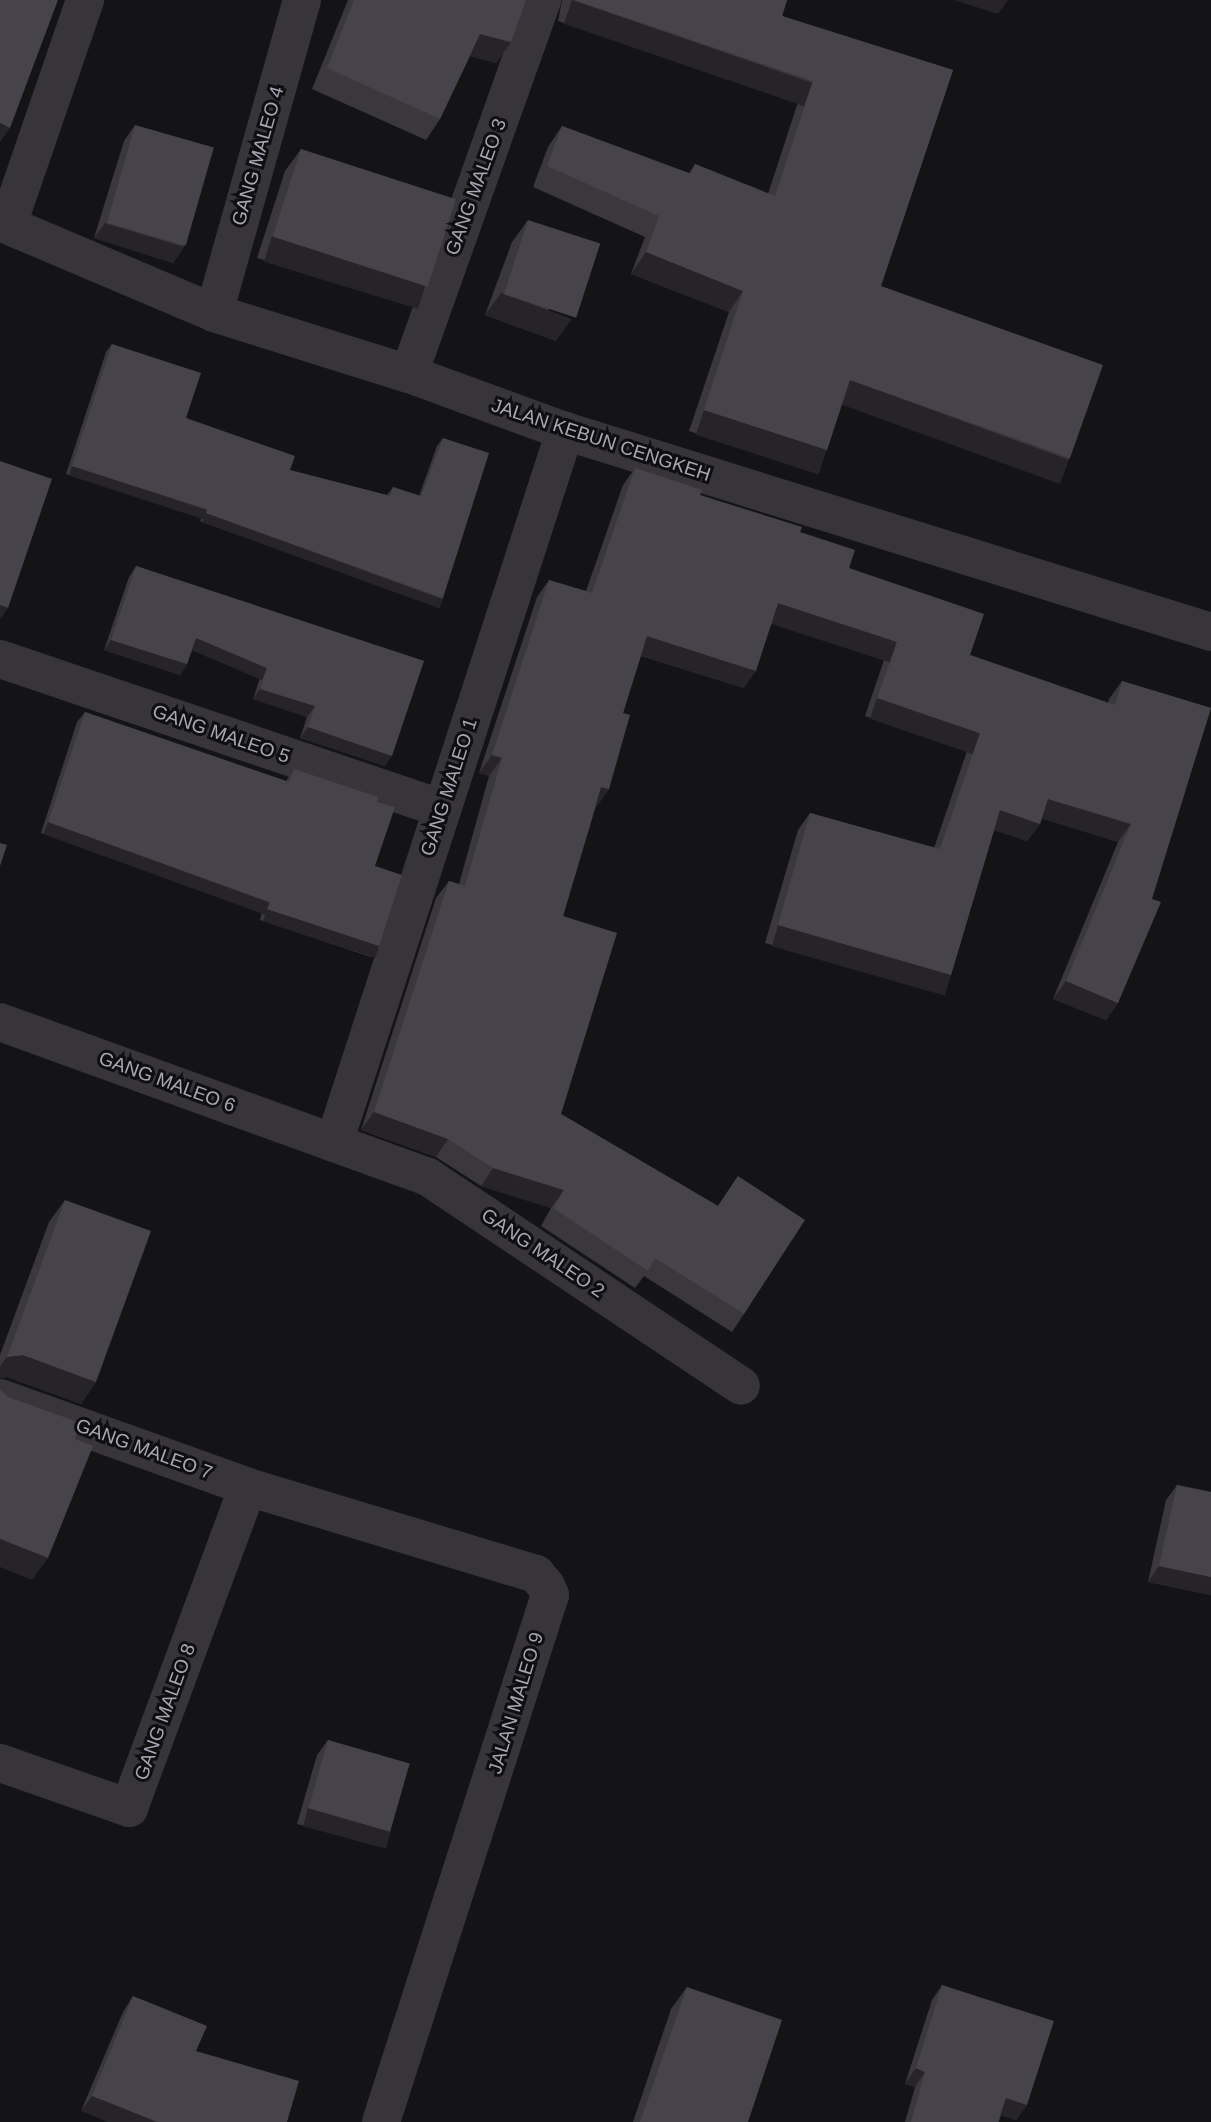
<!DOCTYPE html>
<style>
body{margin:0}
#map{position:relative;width:1211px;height:2122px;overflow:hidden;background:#141315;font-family:Arial,sans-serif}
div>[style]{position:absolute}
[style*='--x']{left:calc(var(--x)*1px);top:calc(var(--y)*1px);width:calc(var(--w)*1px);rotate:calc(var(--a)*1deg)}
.minor>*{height:38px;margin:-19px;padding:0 19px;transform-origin:19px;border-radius:19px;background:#37353a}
.wall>*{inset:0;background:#3a383d}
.shaded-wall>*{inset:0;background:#262428;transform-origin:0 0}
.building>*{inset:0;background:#46444a;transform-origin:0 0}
span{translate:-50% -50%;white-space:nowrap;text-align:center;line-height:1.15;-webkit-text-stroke:6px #0f0e10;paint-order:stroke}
.street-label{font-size:19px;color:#a9a6b5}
</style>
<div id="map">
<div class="minor">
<i style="--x:0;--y:222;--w:233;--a:23"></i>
<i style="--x:214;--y:313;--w:204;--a:17.4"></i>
<i style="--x:409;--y:374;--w:166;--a:20.1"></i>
<i style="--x:565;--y:431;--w:677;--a:17.28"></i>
<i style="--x:8;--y:224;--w:237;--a:-71"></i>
<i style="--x:214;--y:313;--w:325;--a:-74.3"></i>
<i style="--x:409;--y:374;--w:397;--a:-70.4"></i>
<i style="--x:0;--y:659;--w:467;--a:18.7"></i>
<i style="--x:0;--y:1022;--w:455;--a:19.9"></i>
<i style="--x:428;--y:1177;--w:376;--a:33.7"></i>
<i style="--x:334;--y:1143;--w:749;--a:-72.02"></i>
<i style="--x:0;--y:1398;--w:263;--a:19.7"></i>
<i style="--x:248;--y:1487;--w:301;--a:16.8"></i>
<i style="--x:536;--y:1574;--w:16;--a:50"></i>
<i style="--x:546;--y:1586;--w:10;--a:66"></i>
<i style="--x:550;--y:1595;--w:553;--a:107.78"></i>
<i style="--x:0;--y:1763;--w:137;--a:19.2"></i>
<i style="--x:129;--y:1808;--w:342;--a:-69.7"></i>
</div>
<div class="wall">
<i style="clip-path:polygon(348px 0,526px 0,511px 42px,496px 63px,470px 56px,440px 119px,426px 140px,312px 89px)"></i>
<i style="clip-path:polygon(562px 0,787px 0,782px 16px,953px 70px,881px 286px,1070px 458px,1055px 479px,842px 403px,827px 450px,812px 471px,689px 431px,729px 312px,631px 274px,645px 237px,533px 187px,548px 147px,562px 126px,689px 173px,695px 164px,768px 194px,798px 102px,558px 21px)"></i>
<i style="clip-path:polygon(135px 125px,184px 247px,173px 263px,94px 238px,124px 141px)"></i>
<i style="clip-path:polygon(301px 149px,426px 283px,410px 305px,257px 258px,285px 171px)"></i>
<i style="clip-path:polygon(528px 220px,556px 341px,485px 315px,512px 242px)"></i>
<i style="clip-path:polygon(112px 344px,186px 418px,290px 470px,387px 495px,393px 487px,419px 496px,437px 446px,443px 438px,443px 598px,438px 606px,200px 521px,202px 517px,66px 474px,106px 352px)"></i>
<i style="clip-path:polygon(635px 468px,700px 495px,800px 532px,970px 655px,1108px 703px,1109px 699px,1122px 681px,1211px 708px,1118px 1003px,1106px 1020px,1053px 999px,1118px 842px,1042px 818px,1040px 824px,1027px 841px,994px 830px,951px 975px,939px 993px,765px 943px,798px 830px,810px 813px,934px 848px,967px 751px,865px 716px,884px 660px,772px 623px,744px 688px,641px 656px,623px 713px,609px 789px,597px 806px,596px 806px,563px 916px,561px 1114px,718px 1206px,738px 1176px,744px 1314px,732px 1332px,644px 1276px,635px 1288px,541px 1226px,551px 1208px,481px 1186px,436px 1157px,361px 1130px,436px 898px,449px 881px,459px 884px,489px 776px,479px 773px,537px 597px,549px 580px,586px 591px,623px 485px)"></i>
<i style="clip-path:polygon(136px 566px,424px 661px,385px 766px,300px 738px,307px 717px,253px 699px,260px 678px,192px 650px,187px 664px,180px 675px,104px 650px,129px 577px)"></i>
<i style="clip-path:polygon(85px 712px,286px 781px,294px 769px,377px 802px,371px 957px,260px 920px,262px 912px,41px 833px,77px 722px)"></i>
<i style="clip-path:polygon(65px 1200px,96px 1382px,81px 1404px,7px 1377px,0 1378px,0 1355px,49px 1222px)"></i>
<i style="clip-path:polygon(1177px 1485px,1211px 1492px,1211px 1595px,1148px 1582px,1166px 1500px)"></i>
<i style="clip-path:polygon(328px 1740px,380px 1847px,297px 1824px,317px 1755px)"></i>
<i style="clip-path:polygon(942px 1985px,1027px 2105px,1016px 2120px,1001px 2115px,999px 2122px,905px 2122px,915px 2087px,905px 2084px,932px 2000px)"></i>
<i style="clip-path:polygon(687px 1987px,748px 2122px,633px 2122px,671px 2009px)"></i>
<i style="clip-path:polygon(133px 1996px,196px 2051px,81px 2111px,123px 2012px)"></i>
</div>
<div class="shaded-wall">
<i style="left:572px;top:0;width:254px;height:25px;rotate:19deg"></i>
<i style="clip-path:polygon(954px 0,1008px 0,998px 14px)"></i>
<i style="clip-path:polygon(480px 34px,511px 42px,496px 63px,466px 55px)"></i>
<i style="clip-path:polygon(0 123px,10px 128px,0 142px)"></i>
<i style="clip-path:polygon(105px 223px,184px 247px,173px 263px,94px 238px)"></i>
<i style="left:272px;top:236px;width:161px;height:27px;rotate:17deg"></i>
<i style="clip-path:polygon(646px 252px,743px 291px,729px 312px,631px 274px)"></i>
<i style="clip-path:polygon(501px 293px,572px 319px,556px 341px,485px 315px)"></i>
<i style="left:850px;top:380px;width:233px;height:26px;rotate:20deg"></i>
<i style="left:704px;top:410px;width:129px;height:26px;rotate:18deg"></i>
<i style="left:72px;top:466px;width:142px;height:10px;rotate:18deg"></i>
<i style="left:206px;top:513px;width:252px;height:10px;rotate:20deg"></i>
<i style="left:778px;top:603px;width:125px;height:22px;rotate:18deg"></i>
<i style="clip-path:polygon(0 605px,8px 608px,0 619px)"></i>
<i style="clip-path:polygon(647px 636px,756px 671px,744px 688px,635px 654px)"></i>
<i style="left:196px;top:638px;width:77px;height:13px;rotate:23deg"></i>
<i style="clip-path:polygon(111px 640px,187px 664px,180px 675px,104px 650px)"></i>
<i style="clip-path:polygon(260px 689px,315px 706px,307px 717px,253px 699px)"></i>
<i style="left:877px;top:698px;width:109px;height:22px;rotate:19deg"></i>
<i style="clip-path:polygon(308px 727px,392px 756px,385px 766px,300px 738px)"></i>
<i style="clip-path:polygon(492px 755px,502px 758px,489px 776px,479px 773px)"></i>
<i style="clip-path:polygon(601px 787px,609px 789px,597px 806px,589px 804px)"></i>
<i style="clip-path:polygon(1048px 799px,1131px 824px,1118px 842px,1036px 817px)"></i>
<i style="clip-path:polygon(1000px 810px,1040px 824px,1027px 841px,987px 828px)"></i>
<i style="left:48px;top:822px;width:236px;height:13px;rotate:20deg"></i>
<i style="left:267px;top:909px;width:118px;height:13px;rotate:18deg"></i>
<i style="left:778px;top:925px;width:180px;height:22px;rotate:16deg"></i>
<i style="clip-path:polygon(1066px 981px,1118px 1003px,1106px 1020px,1053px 999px)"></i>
<i style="clip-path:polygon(374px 1112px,448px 1139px,436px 1157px,361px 1130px)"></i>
<i style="clip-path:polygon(493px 1168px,564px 1190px,551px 1208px,481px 1186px)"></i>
<i style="clip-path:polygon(23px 1355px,96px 1382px,81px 1404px,7px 1377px,0 1378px,0 1366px,7px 1357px)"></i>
<i style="clip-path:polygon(0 1539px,48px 1558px,32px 1580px,0 1567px)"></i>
<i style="clip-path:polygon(1159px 1566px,1211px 1577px,1211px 1595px,1148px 1582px)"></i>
<i style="left:308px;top:1808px;width:86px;height:19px;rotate:15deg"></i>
<i style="clip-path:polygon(916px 2068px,925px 2072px,915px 2087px,905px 2084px)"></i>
<i style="clip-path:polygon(92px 2096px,157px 2122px,108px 2122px,81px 2111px)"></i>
<i style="clip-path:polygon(1006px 2098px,1027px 2105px,1016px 2120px,995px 2113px)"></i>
</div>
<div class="building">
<i style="clip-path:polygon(0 0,58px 0,10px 128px,0 123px)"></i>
<i style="clip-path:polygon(354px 0,526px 0,511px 42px,480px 34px,440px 119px,327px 68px)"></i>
<i style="clip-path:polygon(574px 0,787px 0,782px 16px,953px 70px,881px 286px,1103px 365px,1070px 458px,850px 380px,827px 450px,704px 410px,743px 291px,646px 252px,659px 216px,547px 166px,562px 126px,691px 174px,695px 164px,775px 196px,813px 81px)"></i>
<i style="left:135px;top:125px;width:82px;height:102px;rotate:16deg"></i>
<i style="left:301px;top:149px;width:163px;height:92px;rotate:18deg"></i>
<i style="left:528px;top:220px;width:76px;height:78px;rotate:18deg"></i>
<i style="clip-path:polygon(112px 344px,201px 373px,186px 418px,295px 456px,290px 470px,390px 496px,393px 487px,421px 496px,443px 438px,489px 453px,443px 598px,206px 513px,207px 509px,72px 466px)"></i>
<i style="clip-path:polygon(0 461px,52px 479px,8px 608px,0 605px)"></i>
<i style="clip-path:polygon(635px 468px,702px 490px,700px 495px,802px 527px,800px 532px,855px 550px,849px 568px,984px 614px,970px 655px,1115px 705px,1122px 681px,1211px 708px,1152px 899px,1161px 902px,1118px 1003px,1066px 981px,1131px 824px,1048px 799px,1040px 824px,1000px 810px,951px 975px,778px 925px,810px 813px,940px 849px,980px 733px,877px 698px,897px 642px,778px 603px,756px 671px,647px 636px,623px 713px,630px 715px,609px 789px,601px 787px,563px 916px,617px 933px,561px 1114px,718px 1206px,738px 1176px,805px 1220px,744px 1314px,655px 1258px,648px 1271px,553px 1208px,564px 1190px,493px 1168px,448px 1139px,374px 1112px,449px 881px,465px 886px,502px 758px,492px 755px,549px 580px,592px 593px)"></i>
<i style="clip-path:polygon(136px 566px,424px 661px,392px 756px,308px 727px,315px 706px,260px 689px,267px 668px,196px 638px,187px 664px,111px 640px)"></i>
<i style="clip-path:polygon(85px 712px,289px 782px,294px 769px,378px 797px,377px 802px,395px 807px,375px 866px,402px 875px,379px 946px,267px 909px,270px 902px,48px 822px)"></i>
<i style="clip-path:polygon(0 843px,7px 845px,0 866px)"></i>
<i style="clip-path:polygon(65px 1200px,151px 1231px,96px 1382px,23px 1355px,7px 1357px)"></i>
<i style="clip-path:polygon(0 1389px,8px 1397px,81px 1423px,75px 1439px,93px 1446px,48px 1558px,0 1539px)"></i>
<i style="clip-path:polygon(1177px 1485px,1211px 1492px,1211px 1577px,1159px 1566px)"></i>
<i style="left:328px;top:1740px;width:85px;height:71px;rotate:16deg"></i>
<i style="clip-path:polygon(942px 1985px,1054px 2021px,1027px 2105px,1006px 2098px,998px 2122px,911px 2122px,925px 2072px,916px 2068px)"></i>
<i style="clip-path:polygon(687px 1987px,782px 2020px,748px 2122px,640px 2122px)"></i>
<i style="clip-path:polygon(133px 1996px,207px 2026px,196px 2051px,299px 2081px,287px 2122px,157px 2122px,92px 2096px)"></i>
</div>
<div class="street-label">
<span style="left:258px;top:156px;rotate:-74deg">GANG MALEO 4</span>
<span style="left:476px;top:187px;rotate:-70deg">GANG MALEO 3</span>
<span style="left:601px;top:440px;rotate:18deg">JALAN KEBUN CENGKEH</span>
<span style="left:221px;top:734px;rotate:19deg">GANG MALEO 5</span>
<span style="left:449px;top:787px;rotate:-72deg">GANG MALEO 1</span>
<span style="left:167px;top:1082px;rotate:20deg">GANG MALEO 6</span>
<span style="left:543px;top:1253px;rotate:34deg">GANG MALEO 2</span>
<span style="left:144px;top:1449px;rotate:20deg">GANG MALEO 7</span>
<span style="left:516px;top:1703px;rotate:-73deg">JALAN MALEO 9</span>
<span style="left:165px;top:1712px;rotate:-70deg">GANG MALEO 8</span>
</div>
</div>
